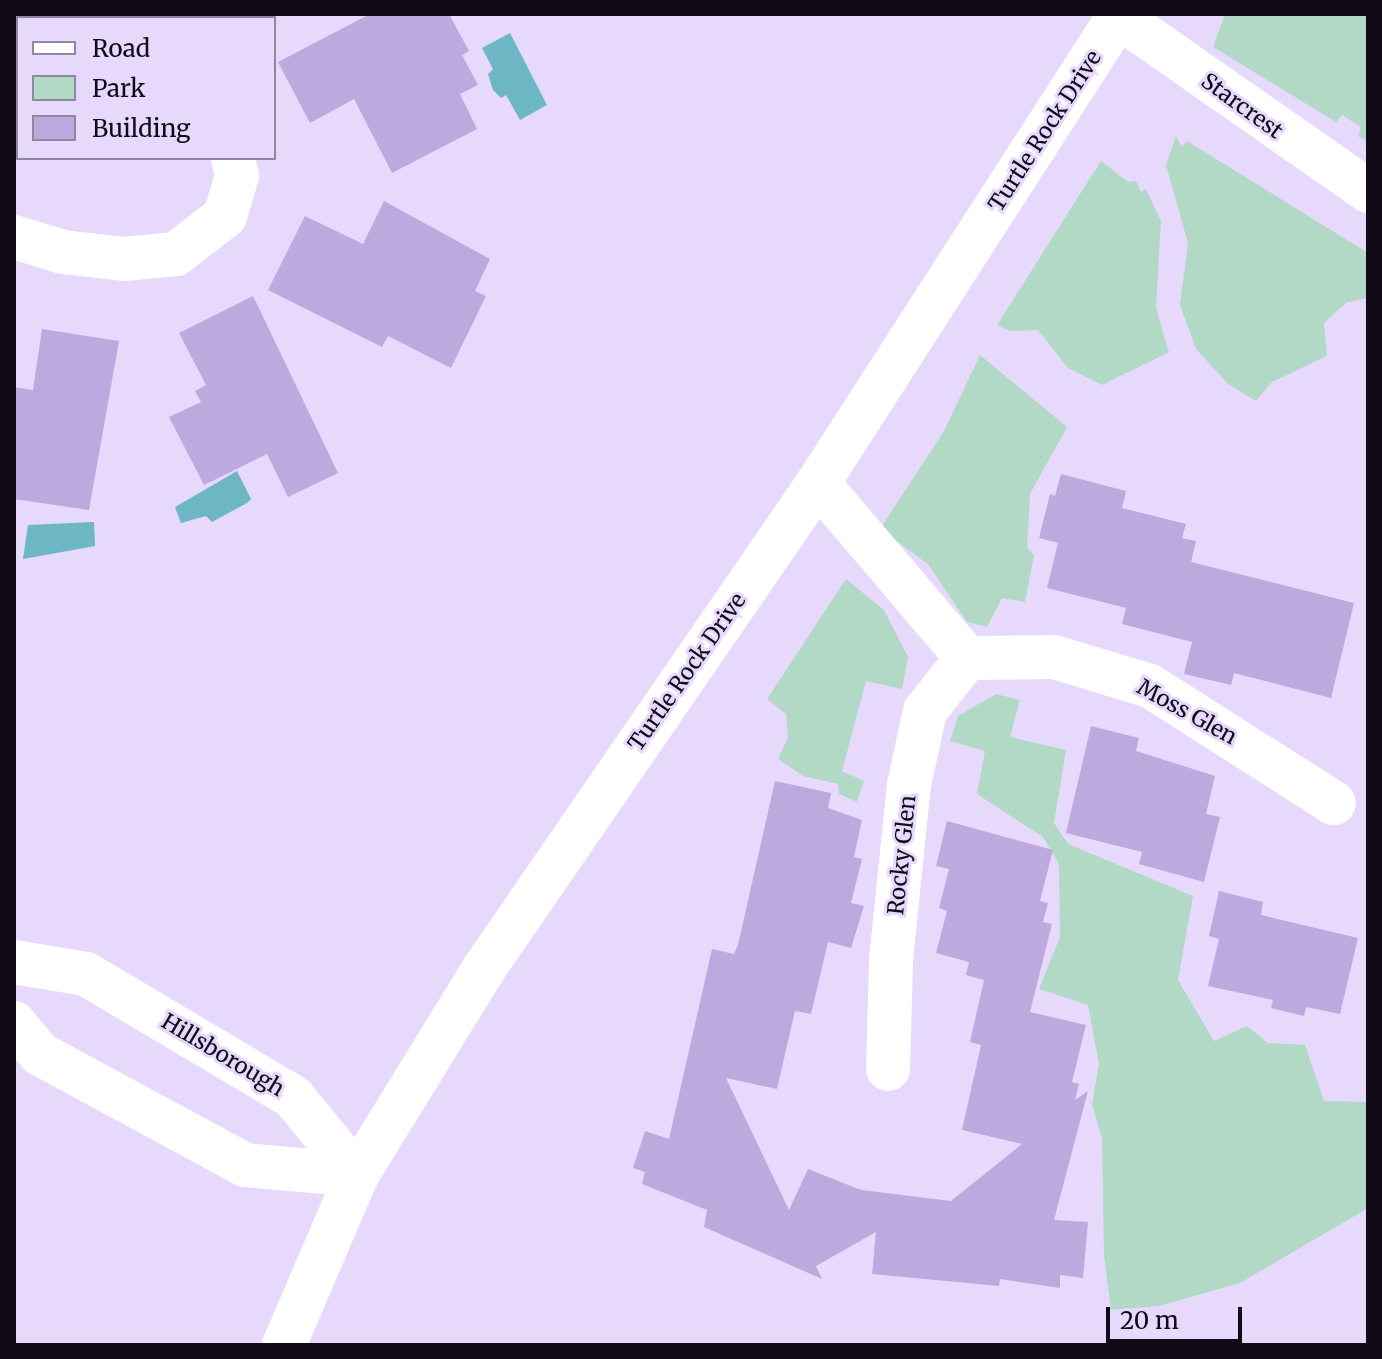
<!DOCTYPE html>
<style>
body{margin:0}
#map{position:relative;width:1382px;height:1359px;overflow:hidden;background:#e6d9fc;font-family:Merriweather,serif}
div>[style]{position:absolute}
[style*='--x']{left:calc(var(--x)*1px);top:calc(var(--y)*1px);width:calc(var(--w)*1px);rotate:calc(var(--a)*1deg)}
.green>*{inset:0;background:#b2d9c5}
.water>*{inset:0;background:#6cb7c3}
.building>*{inset:0;background:#bda9dd}
.minor>*{height:44px;margin:-22px;padding:0 22px;transform-origin:22px;border-radius:22px;background:#fff}
.tertiary>*{height:44px;margin:-22px;padding:0 22px;transform-origin:22px;border-radius:22px;background:#fff}
span{translate:-50% -50%;white-space:nowrap;text-align:center;line-height:1.15;-webkit-text-stroke:6px #e6d9fc;paint-order:stroke}
.street-label{font-size:22px;color:#100b17}
.frame{position:absolute;inset:0;border:16px solid #100b17;pointer-events:none}
.legend{position:absolute;left:16px;top:16px;width:260px;height:144px;box-sizing:border-box;background:#e6d9fc;border:2px solid #9087a0;margin:0;padding:10px 14px;list-style:none;font-size:24px;color:#100b17}
.legend li{display:flex;align-items:center;gap:16px;height:40px}
.legend b{width:40px;border:2px solid #9087a0}
.scale{position:absolute;left:1106px;top:1307px;width:136px;height:36px;box-sizing:border-box;border:4px solid #100b17;border-top:0;padding-left:10px;font-size:24px;line-height:28px;white-space:nowrap;color:#100b17;-webkit-text-stroke:6px #e6d9fc;paint-order:stroke}
</style>
<div id="map">
<div class="green">
<i style="clip-path:polygon(1225px 14px,1368px 14px,1368px 142px,1358px 136px,1361px 127px,1342px 115px,1336px 122px,1213px 47px)"></i>
<i style="clip-path:polygon(1176px 136px,1182px 147px,1187px 141px,1368px 253px,1368px 298px,1347px 302px,1324px 323px,1327px 356px,1272px 382px,1256px 401px,1228px 384px,1196px 349px,1180px 305px,1188px 243px,1166px 165px)"></i>
<i style="clip-path:polygon(1101px 161px,1128px 182px,1136px 181px,1141px 192px,1146px 189px,1161px 221px,1156px 308px,1169px 352px,1102px 385px,1068px 368px,1038px 330px,1010px 331px,997px 325px)"></i>
<i style="clip-path:polygon(980px 355px,1067px 427px,1030px 494px,1027px 548px,1034px 555px,1025px 602px,1002px 598px,987px 627px,967px 622px,928px 564px,880px 529px,944px 431px)"></i>
<i style="clip-path:polygon(846px 579px,884px 610px,908px 657px,902px 689px,866px 681px,842px 771px,864px 781px,857px 802px,839px 794px,838px 784px,803px 776px,778px 759px,788px 737px,786px 714px,767px 699px)"></i>
<i style="clip-path:polygon(996px 694px,1020px 700px,1010px 737px,1066px 750px,1054px 823px,1068px 844px,1193px 896px,1178px 980px,1214px 1041px,1247px 1026px,1268px 1043px,1305px 1045px,1324px 1101px,1368px 1102px,1368px 1208px,1240px 1283px,1159px 1306px,1111px 1310px,1104px 1255px,1102px 1138px,1092px 1105px,1099px 1064px,1088px 1005px,1039px 989px,1060px 937px,1059px 864px,1043px 837px,977px 794px,985px 751px,950px 741px,958px 716px)"></i>
</div>
<div class="water">
<i style="clip-path:polygon(510px 33px,547px 105px,520px 120px,506px 95px,501px 98px,493px 90px,488px 74px,493px 69px,482px 48px)"></i>
<i style="clip-path:polygon(237px 471px,251px 499px,247px 503px,212px 522px,206px 516px,181px 523px,175px 507px)"></i>
<i style="clip-path:polygon(94px 522px,95px 546px,23px 559px,28px 525px)"></i>
</div>
<div class="building">
<i style="clip-path:polygon(370px 14px,449px 14px,469px 51px,462px 55px,478px 85px,460px 94px,477px 129px,392px 173px,354px 99px,310px 123px,278px 62px)"></i>
<i style="clip-path:polygon(384px 201px,490px 259px,475px 291px,486px 296px,451px 368px,388px 336px,382px 347px,268px 290px,305px 216px,363px 244px)"></i>
<i style="clip-path:polygon(253px 296px,338px 473px,288px 497px,267px 454px,204px 485px,169px 417px,201px 402px,195px 391px,206px 385px,179px 333px)"></i>
<i style="clip-path:polygon(42px 329px,119px 341px,89px 510px,14px 499px,14px 387px,33px 390px)"></i>
<i style="clip-path:polygon(1061px 474px,1126px 491px,1122px 508px,1186px 524px,1182px 538px,1196px 541px,1191px 562px,1354px 603px,1331px 698px,1234px 673px,1231px 685px,1184px 674px,1192px 642px,1122px 624px,1126px 608px,1047px 588px,1058px 543px,1039px 538px,1050px 494px,1055px 496px)"></i>
<i style="clip-path:polygon(1091px 726px,1139px 738px,1136px 751px,1215px 776px,1206px 814px,1220px 817px,1204px 882px,1139px 864px,1142px 852px,1066px 833px)"></i>
<i style="clip-path:polygon(775px 781px,831px 793px,828px 808px,862px 820px,854px 857px,862px 859px,851px 903px,864px 906px,851px 948px,828px 942px,811px 1014px,795px 1011px,777px 1089px,726px 1078px,789px 1210px,808px 1169px,861px 1190px,951px 1201px,1022px 1144px,962px 1130px,981px 1045px,970px 1042px,984px 980px,966px 975px,969px 962px,936px 953px,947px 911px,939px 908px,949px 869px,936px 866px,947px 821px,1053px 850px,1040px 901px,1048px 903px,1043px 922px,1052px 924px,1030px 1012px,1086px 1025px,1072px 1082px,1079px 1084px,1075px 1100px,1088px 1091px,1054px 1220px,1088px 1222px,1083px 1278px,1060px 1275px,1060px 1288px,1000px 1279px,999px 1286px,872px 1274px,876px 1232px,816px 1266px,822px 1279px,704px 1227px,707px 1210px,642px 1184px,645px 1172px,633px 1168px,645px 1131px,669px 1139px,712px 949px,734px 954px,738px 945px)"></i>
<i style="clip-path:polygon(1219px 891px,1263px 902px,1261px 915px,1358px 938px,1340px 1014px,1306px 1007px,1304px 1016px,1271px 1008px,1273px 1000px,1208px 986px,1219px 939px,1209px 936px)"></i>
</div>
<div class="minor">
<i style="--x:14;--y:83;--w:4;--a:0"></i>
<i style="--x:14;--y:237;--w:51;--a:17"></i>
<i style="--x:63;--y:252;--w:61;--a:6.5"></i>
<i style="--x:124;--y:259;--w:52;--a:-5.5"></i>
<i style="--x:176;--y:254;--w:62;--a:-37.8"></i>
<i style="--x:225;--y:216;--w:42;--a:-73.3"></i>
<i style="--x:237;--y:176;--w:18;--a:-103"></i>
<i style="--x:818;--y:483;--w:230;--a:49.6"></i>
<i style="--x:967;--y:658;--w:87;--a:-0.7"></i>
<i style="--x:1054;--y:657;--w:100;--a:16.8"></i>
<i style="--x:1150;--y:686;--w:218;--a:32.5"></i>
<i style="--x:14;--y:962;--w:73;--a:9.5"></i>
<i style="--x:86;--y:974;--w:241;--a:30.7"></i>
<i style="--x:293;--y:1097;--w:101;--a:50.6"></i>
<i style="--x:14;--y:1023;--w:40;--a:50"></i>
<i style="--x:40;--y:1054;--w:233;--a:28.4"></i>
<i style="--x:245;--y:1165;--w:112;--a:5.1"></i>
<i style="--x:888;--y:1069;--w:110;--a:-88.4"></i>
<i style="--x:891;--y:959;--w:175;--a:-84.1"></i>
<i style="--x:909;--y:785;--w:76;--a:-77.8"></i>
<i style="--x:925;--y:711;--w:68;--a:-51.6"></i>
</div>
<div class="tertiary">
<i style="--x:1119;--y:17;--w:304;--a:34.9"></i>
<i style="--x:284;--y:1345;--w:185;--a:-66.8"></i>
<i style="--x:357;--y:1175;--w:241;--a:-58.4"></i>
<i style="--x:483;--y:970;--w:591;--a:-55.48"></i>
<i style="--x:818;--y:483;--w:558;--a:-57.22"></i>
</div>
<div class="street-label">
<span style="left:1242px;top:106px;rotate:36deg">Starcrest</span>
<span style="left:1045px;top:131px;rotate:-57deg">Turtle Rock Drive</span>
<span style="left:687px;top:672px;rotate:-55deg">Turtle Rock Drive</span>
<span style="left:1187px;top:712px;rotate:29deg">Moss Glen</span>
<span style="left:902px;top:855px;rotate:-84deg">Rocky Glen</span>
<span style="left:223px;top:1055px;rotate:31deg">Hillsborough</span>
</div>
<div class="frame"></div>
<ul class="legend">
<li><b style="height:10px;background:#fff"></b>Road</li>
<li><b style="height:22px;background:#b2d9c5"></b>Park</li>
<li><b style="height:22px;background:#bda9dd"></b>Building</li>
</ul>
<div class="scale">20 m</div>
</div>
